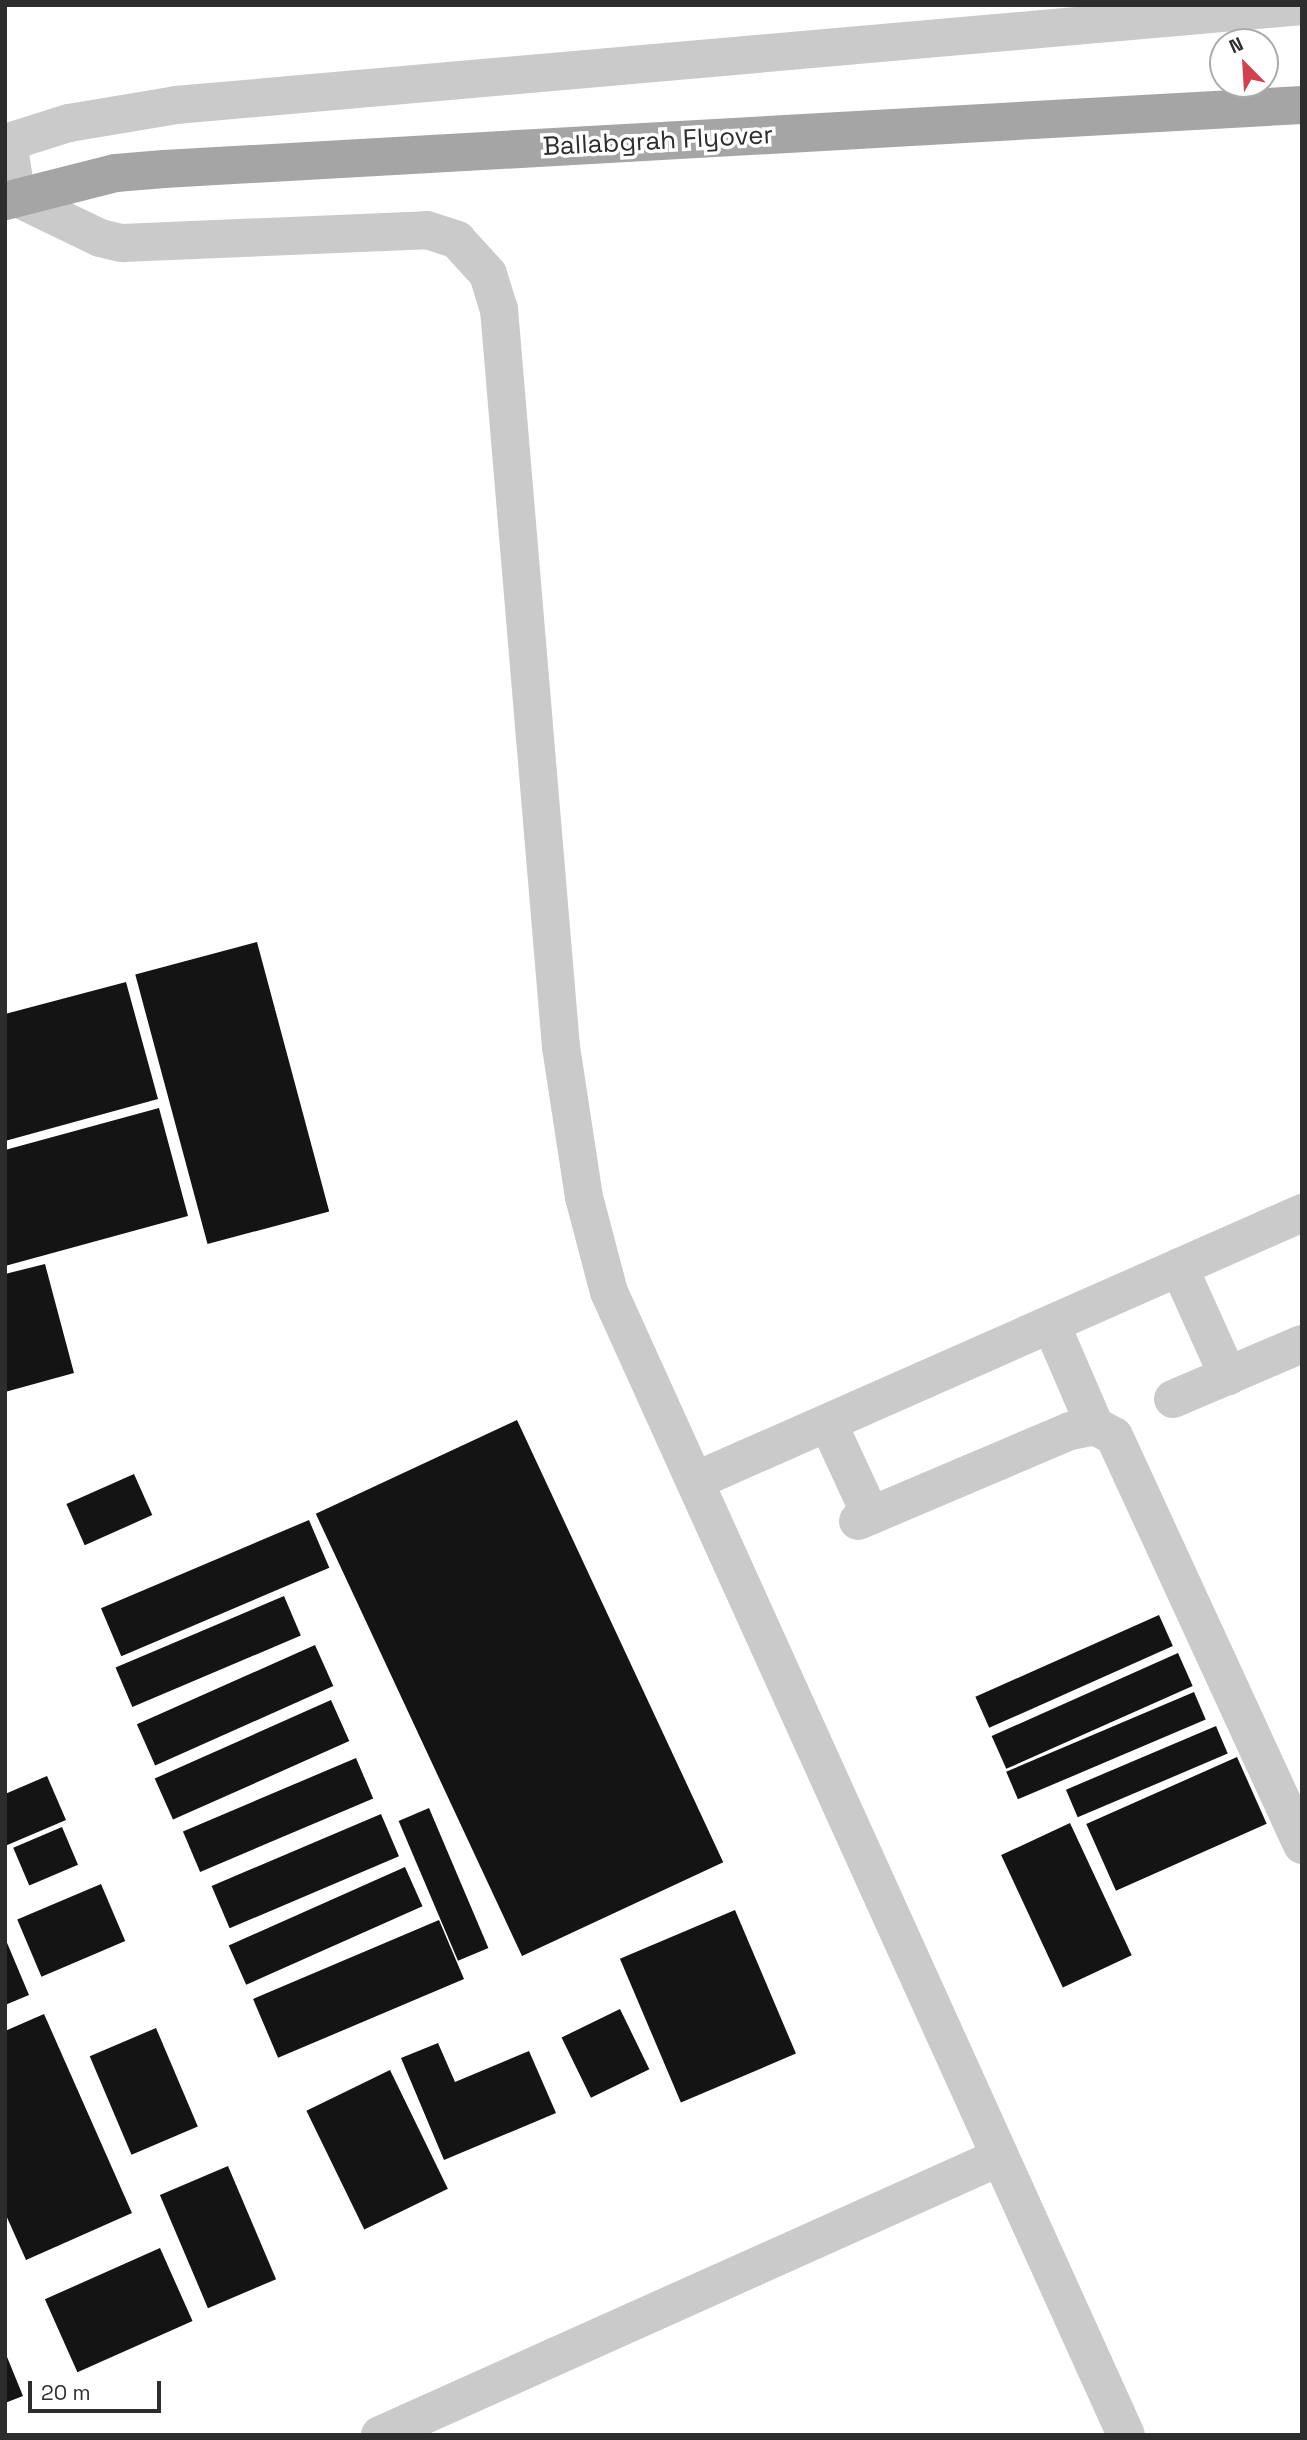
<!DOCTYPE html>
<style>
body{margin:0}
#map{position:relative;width:1307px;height:2440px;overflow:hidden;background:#fff;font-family:"Space Grotesk",sans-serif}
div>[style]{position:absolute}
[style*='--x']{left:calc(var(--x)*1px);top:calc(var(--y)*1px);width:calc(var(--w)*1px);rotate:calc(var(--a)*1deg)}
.building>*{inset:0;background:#141414;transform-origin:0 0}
.minor>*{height:38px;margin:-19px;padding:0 19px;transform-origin:19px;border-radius:19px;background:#cacaca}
.major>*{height:38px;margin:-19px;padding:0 19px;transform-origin:19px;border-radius:19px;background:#a5a5a5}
span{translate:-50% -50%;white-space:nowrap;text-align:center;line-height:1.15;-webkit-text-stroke:7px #fff;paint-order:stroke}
.street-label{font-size:26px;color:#2d2d2d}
.frame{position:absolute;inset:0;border:7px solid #2d2d2d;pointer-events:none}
.north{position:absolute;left:1209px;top:28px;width:70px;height:70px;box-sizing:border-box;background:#fff;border:2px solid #ababab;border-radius:50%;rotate:336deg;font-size:19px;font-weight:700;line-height:28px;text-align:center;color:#2d2d2d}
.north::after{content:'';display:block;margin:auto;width:24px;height:32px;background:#d2414e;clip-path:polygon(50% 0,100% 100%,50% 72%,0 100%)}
.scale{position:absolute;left:28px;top:2381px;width:133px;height:32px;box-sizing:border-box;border:4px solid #2d2d2d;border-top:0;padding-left:9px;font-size:21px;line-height:24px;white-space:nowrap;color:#2d2d2d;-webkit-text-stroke:5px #fff;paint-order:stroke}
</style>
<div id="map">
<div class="building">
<i style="left:257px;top:942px;width:279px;height:126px;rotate:75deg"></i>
<i style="clip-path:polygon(126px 982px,158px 1099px,5px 1141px,5px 1014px)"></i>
<i style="clip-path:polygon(159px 1108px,188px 1216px,5px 1266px,5px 1150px)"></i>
<i style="clip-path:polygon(45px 1264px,74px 1373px,5px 1392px,5px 1274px)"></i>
<i style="left:517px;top:1420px;width:488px;height:222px;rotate:65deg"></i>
<i style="left:134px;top:1474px;width:45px;height:74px;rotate:66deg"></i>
<i style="left:309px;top:1520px;width:52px;height:226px;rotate:67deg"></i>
<i style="left:284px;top:1596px;width:43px;height:183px;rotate:67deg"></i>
<i style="left:1159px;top:1615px;width:34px;height:201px;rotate:66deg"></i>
<i style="left:315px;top:1645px;width:45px;height:195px;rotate:66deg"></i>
<i style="left:1178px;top:1653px;width:36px;height:204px;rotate:66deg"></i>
<i style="left:1194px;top:1692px;width:30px;height:204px;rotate:67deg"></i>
<i style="left:331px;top:1700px;width:45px;height:193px;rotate:66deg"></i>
<i style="left:1216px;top:1726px;width:30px;height:163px;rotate:67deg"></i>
<i style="left:1237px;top:1757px;width:73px;height:165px;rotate:66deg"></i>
<i style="left:356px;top:1758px;width:44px;height:188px;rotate:67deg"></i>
<i style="clip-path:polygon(47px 1776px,66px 1820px,5px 1846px,5px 1794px)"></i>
<i style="left:429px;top:1808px;width:152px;height:33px;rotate:67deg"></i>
<i style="left:381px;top:1814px;width:46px;height:184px;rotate:67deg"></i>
<i style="left:1070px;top:1823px;width:146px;height:76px;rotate:65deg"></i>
<i style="left:62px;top:1827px;width:41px;height:53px;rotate:67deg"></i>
<i style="left:405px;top:1867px;width:43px;height:193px;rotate:66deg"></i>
<i style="left:101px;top:1884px;width:62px;height:91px;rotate:67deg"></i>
<i style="left:735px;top:1910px;width:156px;height:125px;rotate:67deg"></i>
<i style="left:439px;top:1920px;width:64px;height:202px;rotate:67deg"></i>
<i style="clip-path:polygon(5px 1938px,29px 1995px,5px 2005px)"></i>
<i style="left:620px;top:2009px;width:67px;height:65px;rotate:64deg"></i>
<i style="clip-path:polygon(44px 2014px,132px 2213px,26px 2260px,5px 2213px,5px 2031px)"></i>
<i style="left:156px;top:2028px;width:107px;height:72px;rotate:67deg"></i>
<i style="clip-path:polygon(438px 2043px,455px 2082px,529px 2051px,556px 2113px,444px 2160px,401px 2058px)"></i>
<i style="left:390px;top:2070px;width:132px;height:93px;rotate:64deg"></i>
<i style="left:228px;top:2166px;width:123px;height:74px;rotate:67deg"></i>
<i style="left:160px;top:2248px;width:80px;height:126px;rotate:66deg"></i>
<i style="clip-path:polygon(5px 2352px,23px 2396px,5px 2403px)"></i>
</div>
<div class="minor">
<i style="--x:8;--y:142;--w:57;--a:80.9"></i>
<i style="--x:17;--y:198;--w:92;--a:25.7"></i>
<i style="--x:100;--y:238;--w:23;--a:13"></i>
<i style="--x:122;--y:243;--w:305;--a:-2.4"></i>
<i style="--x:427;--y:230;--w:32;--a:18"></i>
<i style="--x:457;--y:240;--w:46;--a:47.6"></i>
<i style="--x:488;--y:274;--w:37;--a:73"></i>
<i style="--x:499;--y:309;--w:741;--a:85.2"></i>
<i style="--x:561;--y:1047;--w:152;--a:81.3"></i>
<i style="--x:584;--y:1197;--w:98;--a:75.3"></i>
<i style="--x:609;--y:1292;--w:1254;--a:65.66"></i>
<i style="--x:5;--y:143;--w:67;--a:-17.4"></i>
<i style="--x:69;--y:123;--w:109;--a:-9.5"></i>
<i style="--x:176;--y:105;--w:1130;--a:-5.02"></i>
<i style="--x:1179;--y:1267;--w:120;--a:65.8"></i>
<i style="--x:1051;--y:1324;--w:111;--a:66.7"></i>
<i style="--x:1173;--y:1399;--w:140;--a:-23.1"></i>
<i style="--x:828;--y:1423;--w:102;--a:65.2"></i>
<i style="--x:695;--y:1481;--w:664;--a:-23.82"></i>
<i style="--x:858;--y:1521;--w:230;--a:-23"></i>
<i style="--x:1070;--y:1431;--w:25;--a:-11"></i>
<i style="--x:1095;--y:1426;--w:21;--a:28"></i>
<i style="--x:1114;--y:1436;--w:450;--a:65.3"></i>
<i style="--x:380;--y:2435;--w:679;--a:-24.15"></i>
</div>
<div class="major">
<i style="--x:5;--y:201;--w:114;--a:-14.2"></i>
<i style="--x:116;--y:173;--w:48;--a:-4.8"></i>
<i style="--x:164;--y:169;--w:1140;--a:-3.22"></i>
</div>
<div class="street-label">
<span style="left:658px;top:141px;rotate:-3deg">Ballabgrah Flyover</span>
</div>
<div class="frame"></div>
<div class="north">N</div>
<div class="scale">20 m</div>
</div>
